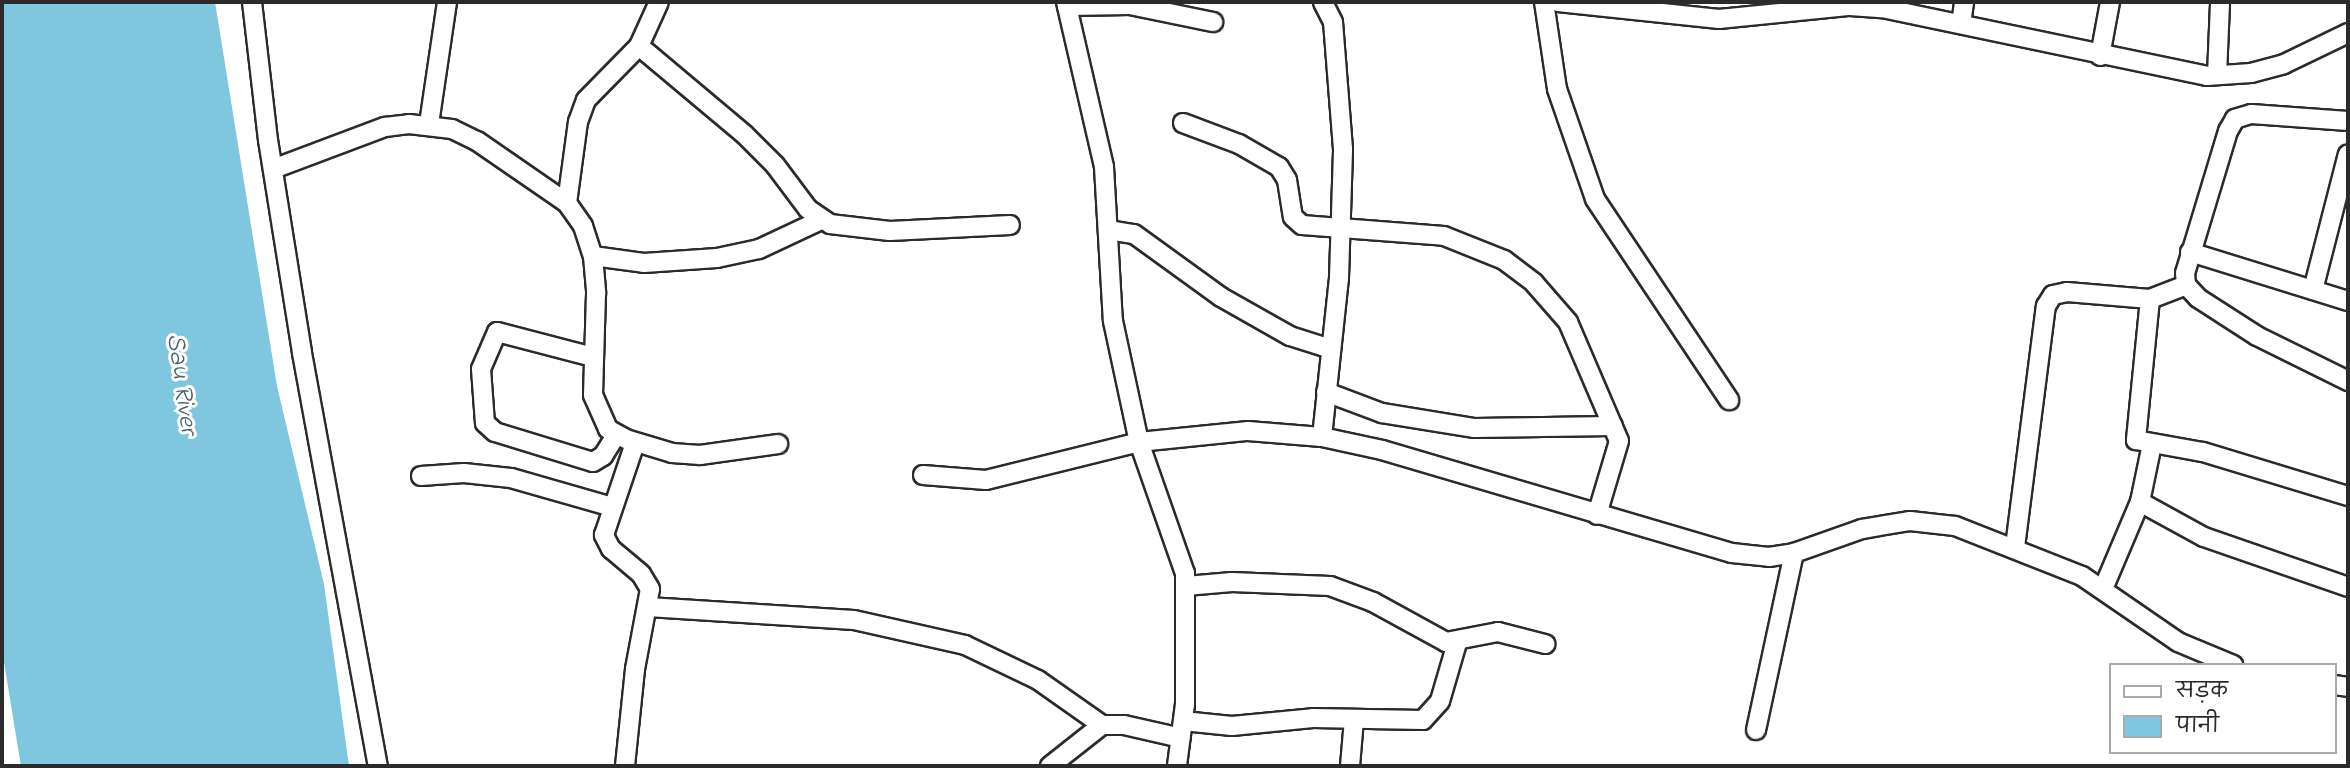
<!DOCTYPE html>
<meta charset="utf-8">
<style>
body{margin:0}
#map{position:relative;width:2350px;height:768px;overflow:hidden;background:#fff;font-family:"Indie Flower","Playpen Sans Deva",sans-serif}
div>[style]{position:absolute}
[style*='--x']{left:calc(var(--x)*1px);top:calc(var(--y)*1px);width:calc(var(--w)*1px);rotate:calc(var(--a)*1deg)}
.water>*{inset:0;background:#7fc7df}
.roads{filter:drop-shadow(2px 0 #2b2b2b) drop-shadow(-2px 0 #2b2b2b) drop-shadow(0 2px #2b2b2b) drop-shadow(0 -2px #2b2b2b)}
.minor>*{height:18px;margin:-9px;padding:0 9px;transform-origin:9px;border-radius:9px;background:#fff}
span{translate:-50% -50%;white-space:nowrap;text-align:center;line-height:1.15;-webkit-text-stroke:6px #fff;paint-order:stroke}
.water-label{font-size:26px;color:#48626a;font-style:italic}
.frame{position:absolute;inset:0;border:4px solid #2b2b2b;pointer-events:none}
.legend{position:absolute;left:2109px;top:663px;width:228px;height:91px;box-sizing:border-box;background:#fff;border:2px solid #aaa;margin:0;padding:9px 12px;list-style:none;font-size:21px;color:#2b2b2b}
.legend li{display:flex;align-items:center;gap:14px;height:35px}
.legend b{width:35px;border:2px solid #aaa}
</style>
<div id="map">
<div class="water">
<i style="clip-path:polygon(2px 2px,215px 2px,277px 386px,324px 584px,349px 766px,21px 766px,2px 650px)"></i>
</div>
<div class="roads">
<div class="minor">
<i style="--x:252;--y:2;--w:139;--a:83.4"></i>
<i style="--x:268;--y:140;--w:216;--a:80.9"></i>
<i style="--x:302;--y:353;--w:420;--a:79.6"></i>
<i style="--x:1066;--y:2;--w:169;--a:77"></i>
<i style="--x:1104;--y:167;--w:154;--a:86.7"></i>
<i style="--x:1113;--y:321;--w:124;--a:77.9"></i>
<i style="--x:1139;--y:442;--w:139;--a:70.7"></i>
<i style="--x:1185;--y:573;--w:131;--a:90"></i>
<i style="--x:1185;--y:704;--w:63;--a:97.4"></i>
<i style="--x:1544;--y:2;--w:88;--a:81.5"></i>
<i style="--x:1557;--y:89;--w:116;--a:70.9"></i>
<i style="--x:1595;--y:199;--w:242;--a:56.3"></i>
<i style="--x:1558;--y:2;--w:162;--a:6"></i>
<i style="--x:1719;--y:19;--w:132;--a:-5.7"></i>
<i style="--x:1850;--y:6;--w:32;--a:4"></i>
<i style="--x:1882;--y:8;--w:332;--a:11.8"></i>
<i style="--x:2207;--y:76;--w:44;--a:-3.9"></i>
<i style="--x:2251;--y:73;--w:34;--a:-15"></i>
<i style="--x:2284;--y:64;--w:71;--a:-25.8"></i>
<i style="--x:1067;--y:6;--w:63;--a:-0.9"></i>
<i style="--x:1130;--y:5;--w:85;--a:11.6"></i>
<i style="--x:1961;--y:24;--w:22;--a:-82"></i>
<i style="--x:639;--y:46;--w:138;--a:40"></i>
<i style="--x:745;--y:135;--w:42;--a:45"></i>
<i style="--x:775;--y:165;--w:55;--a:53.1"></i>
<i style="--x:808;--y:209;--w:27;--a:34"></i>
<i style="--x:830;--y:224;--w:60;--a:6.7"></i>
<i style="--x:890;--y:231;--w:120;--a:-2.9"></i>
<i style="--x:2100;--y:56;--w:55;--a:-79.5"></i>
<i style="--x:2217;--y:75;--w:73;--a:-87.6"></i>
<i style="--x:2348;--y:121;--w:97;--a:-175.9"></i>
<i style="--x:2251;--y:114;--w:17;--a:163"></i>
<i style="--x:2235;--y:119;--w:14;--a:120"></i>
<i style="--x:2228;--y:131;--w:148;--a:106.8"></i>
<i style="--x:2185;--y:273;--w:12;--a:85"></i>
<i style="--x:2186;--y:285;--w:18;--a:47"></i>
<i style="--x:2198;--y:298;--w:70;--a:32.8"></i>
<i style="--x:2257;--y:336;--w:102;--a:26.3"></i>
<i style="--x:1183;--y:123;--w:60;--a:20.6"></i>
<i style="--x:1239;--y:144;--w:46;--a:29.9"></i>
<i style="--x:1279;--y:167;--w:15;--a:58"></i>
<i style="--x:1287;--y:180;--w:37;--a:81"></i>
<i style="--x:1293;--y:217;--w:12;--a:42"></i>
<i style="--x:1302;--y:225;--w:142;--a:4.4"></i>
<i style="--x:1444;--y:236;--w:65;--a:21.8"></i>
<i style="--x:1504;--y:260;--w:38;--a:37"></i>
<i style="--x:1534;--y:283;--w:52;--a:48.9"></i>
<i style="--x:1568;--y:322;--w:129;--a:66.8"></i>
<i style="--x:1619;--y:441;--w:77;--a:106.6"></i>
<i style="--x:429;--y:124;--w:123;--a:-81.6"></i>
<i style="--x:273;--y:169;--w:120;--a:-20.6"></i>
<i style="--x:385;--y:127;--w:24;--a:-7"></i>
<i style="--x:409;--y:124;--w:43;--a:6.6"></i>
<i style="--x:452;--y:129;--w:28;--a:26"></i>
<i style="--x:477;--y:141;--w:109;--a:34.6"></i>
<i style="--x:567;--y:203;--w:28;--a:55"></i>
<i style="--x:583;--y:226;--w:32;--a:72"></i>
<i style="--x:593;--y:256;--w:38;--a:85"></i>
<i style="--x:596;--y:294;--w:101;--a:91.7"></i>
<i style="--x:593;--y:395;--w:37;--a:66"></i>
<i style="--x:608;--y:429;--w:21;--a:29"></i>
<i style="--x:626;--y:439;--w:48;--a:16.9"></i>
<i style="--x:672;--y:453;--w:28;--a:4"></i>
<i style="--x:700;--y:455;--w:79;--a:-8"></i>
<i style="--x:567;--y:203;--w:82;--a:-82.3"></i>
<i style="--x:578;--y:122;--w:23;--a:-70"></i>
<i style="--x:586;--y:100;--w:76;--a:-45.5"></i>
<i style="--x:639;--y:46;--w:48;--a:-65.6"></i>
<i style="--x:1108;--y:230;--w:26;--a:9"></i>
<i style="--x:1134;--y:234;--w:107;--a:35.9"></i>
<i style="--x:1221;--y:297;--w:79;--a:29.5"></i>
<i style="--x:1290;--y:336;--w:43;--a:17.6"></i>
<i style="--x:2190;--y:252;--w:165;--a:17.2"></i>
<i style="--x:593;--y:256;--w:51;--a:7.8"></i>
<i style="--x:644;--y:263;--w:73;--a:-3.9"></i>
<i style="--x:717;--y:258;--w:43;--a:-12.1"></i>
<i style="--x:759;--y:249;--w:68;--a:-25.1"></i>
<i style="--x:2313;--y:290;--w:140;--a:-75.6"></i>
<i style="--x:2150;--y:299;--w:142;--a:95.7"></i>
<i style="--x:2136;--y:440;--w:68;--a:10.2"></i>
<i style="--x:2203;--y:452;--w:152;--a:16.9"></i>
<i style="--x:593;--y:357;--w:99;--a:-165.4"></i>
<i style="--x:497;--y:332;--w:40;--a:113.4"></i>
<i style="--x:481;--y:369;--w:54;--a:85.8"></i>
<i style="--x:485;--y:423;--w:13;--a:42"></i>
<i style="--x:495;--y:432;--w:102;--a:17"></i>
<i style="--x:593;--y:462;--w:12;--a:-31"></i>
<i style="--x:603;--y:456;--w:25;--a:-58"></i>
<i style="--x:1326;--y:392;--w:60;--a:20.6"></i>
<i style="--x:1382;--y:413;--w:94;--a:9.2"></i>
<i style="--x:1475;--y:428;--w:138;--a:-0.8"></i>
<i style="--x:1322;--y:437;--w:160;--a:-83.9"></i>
<i style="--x:1339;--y:278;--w:129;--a:-88.2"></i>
<i style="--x:1343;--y:149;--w:127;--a:-94.5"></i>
<i style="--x:1333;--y:22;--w:22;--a:-117"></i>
<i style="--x:923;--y:475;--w:63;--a:4.5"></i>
<i style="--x:986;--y:480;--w:158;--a:-13.9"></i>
<i style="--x:1139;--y:442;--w:110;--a:-5.8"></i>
<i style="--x:1248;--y:431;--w:74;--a:4.6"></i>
<i style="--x:1322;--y:437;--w:61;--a:12.2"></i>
<i style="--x:1382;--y:450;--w:365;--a:16.4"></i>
<i style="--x:1732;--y:553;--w:37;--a:6"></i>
<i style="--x:1769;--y:557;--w:25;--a:-9"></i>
<i style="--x:1794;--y:553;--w:72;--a:-19.4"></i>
<i style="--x:1862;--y:529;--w:49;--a:-9.5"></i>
<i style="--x:1910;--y:521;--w:45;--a:6.3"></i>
<i style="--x:1955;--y:526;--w:136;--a:21.5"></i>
<i style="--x:2082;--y:576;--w:116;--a:34.5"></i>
<i style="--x:2178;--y:642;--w:60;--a:22.7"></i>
<i style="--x:421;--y:476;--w:43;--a:-4"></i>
<i style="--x:464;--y:473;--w:47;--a:6.1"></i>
<i style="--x:511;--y:478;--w:105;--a:16"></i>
<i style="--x:2140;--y:502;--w:73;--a:28.7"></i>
<i style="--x:2204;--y:537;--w:152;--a:19.1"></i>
<i style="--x:2015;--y:547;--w:243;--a:-82.7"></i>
<i style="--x:2046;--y:306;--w:13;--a:-58"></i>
<i style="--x:2053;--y:295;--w:14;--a:-12"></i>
<i style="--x:2067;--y:292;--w:83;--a:4.8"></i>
<i style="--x:2150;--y:299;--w:39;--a:-21"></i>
<i style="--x:1186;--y:586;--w:46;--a:-5"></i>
<i style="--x:1232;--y:582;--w:98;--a:2.3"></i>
<i style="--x:1330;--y:586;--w:46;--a:20.4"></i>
<i style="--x:1373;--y:602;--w:83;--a:28.7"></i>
<i style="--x:1446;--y:642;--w:53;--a:-10.9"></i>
<i style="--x:1498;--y:632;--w:49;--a:14.3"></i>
<i style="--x:2103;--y:589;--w:95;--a:-67"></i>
<i style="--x:2140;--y:502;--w:59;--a:-78.3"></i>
<i style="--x:648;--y:607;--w:206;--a:3.6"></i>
<i style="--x:854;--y:620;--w:114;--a:12.7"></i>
<i style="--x:965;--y:645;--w:81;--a:25.6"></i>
<i style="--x:1038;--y:680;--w:78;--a:35.1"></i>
<i style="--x:2334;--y:685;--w:14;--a:8"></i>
<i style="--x:1183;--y:721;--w:49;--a:5.8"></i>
<i style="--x:1232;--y:726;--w:81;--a:-5.6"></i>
<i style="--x:1313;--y:718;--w:110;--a:1"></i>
<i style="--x:1423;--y:720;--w:25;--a:-48"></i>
<i style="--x:1440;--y:701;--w:60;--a:-73.7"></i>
<i style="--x:1756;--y:730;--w:181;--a:-77.9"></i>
<i style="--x:625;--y:766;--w:98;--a:-84.1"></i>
<i style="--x:635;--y:669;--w:81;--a:-79.4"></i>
<i style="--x:650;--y:589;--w:17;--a:-121"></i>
<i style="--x:641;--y:574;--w:39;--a:-140"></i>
<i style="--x:611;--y:549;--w:16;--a:-117"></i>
<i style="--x:604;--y:535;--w:97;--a:-71.4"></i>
<i style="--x:1050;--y:766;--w:66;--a:-38.3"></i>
<i style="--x:1102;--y:725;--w:22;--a:0"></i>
<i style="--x:1124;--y:725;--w:58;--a:12.8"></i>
<i style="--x:1350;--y:766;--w:47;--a:-85.1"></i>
</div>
</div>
<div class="water-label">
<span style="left:180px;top:384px;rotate:82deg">Sau River</span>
</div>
<div class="frame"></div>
<ul class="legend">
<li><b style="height:9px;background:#fff"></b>सड़क</li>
<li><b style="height:19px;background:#7fc7df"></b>पानी</li>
</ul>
</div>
